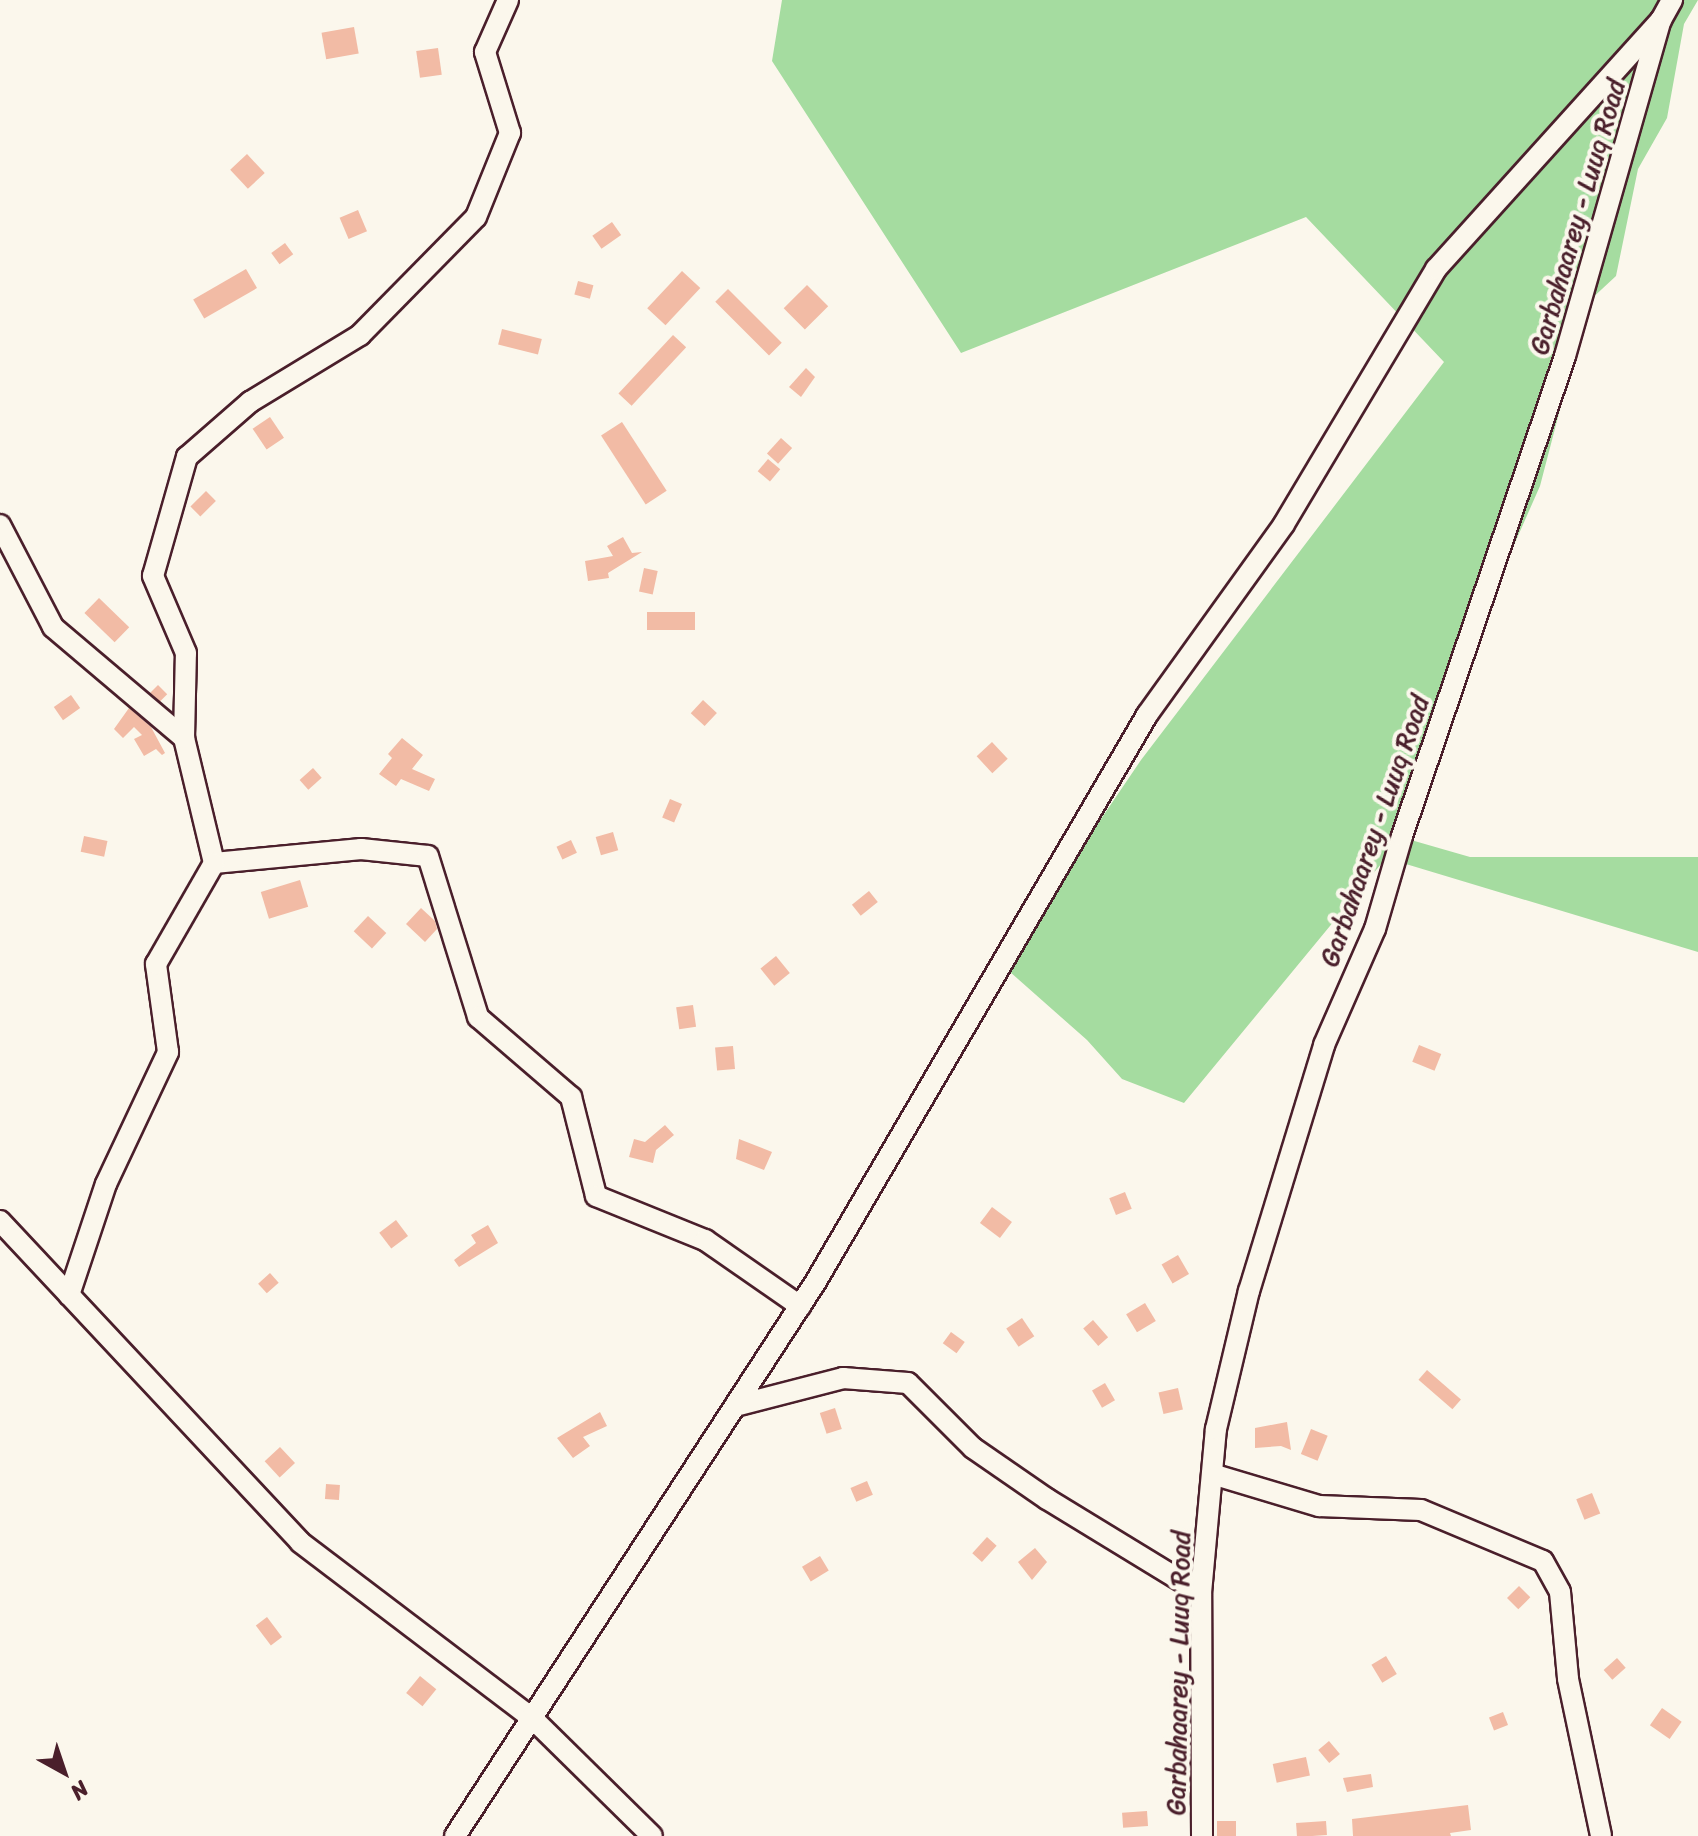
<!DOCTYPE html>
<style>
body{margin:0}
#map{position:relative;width:1698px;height:1836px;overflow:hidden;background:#fbf7ec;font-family:Sriracha,sans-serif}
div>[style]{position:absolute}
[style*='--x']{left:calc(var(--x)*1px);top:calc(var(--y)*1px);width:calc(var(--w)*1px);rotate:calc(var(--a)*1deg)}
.green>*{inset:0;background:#a5dca0}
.building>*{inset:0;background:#f2bba5;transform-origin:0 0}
.roads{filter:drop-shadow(2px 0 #4a1f2b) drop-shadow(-2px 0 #4a1f2b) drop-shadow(0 2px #4a1f2b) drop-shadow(0 -2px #4a1f2b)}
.minor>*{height:20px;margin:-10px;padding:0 10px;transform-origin:10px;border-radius:10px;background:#fbf7ec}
span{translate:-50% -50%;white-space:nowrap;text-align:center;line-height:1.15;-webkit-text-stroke:8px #fbf7ec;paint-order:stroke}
.street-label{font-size:26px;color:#4a1f2b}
.north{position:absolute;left:24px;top:1732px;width:80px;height:80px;-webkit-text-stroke:6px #fbf7ec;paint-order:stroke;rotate:140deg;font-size:22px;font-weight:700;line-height:32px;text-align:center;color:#4a1f2b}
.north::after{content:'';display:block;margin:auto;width:28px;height:36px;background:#4a1f2b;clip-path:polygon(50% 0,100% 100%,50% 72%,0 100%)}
</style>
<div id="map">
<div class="green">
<i style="clip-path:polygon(782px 0,1698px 0,1684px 24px,1667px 118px,1638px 169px,1616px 276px,1588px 302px,1540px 486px,1473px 638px,1411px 840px,1470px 857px,1698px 857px,1698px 952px,1386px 858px,1184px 1103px,1122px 1079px,1087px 1040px,1002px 965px,1141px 760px,1444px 362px,1306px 217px,961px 353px,772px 61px)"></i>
</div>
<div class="building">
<i style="left:354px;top:27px;width:27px;height:33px;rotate:80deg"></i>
<i style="left:438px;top:48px;width:27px;height:22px;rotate:82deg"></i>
<i style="left:247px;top:154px;width:26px;height:23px;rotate:47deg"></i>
<i style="left:358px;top:210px;width:23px;height:20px;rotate:67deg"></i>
<i style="left:612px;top:222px;width:16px;height:24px;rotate:55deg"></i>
<i style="left:285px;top:243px;width:14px;height:17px;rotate:54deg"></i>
<i style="left:246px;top:269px;width:22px;height:61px;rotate:60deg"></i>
<i style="left:682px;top:271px;width:25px;height:51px;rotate:43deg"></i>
<i style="left:578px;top:281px;width:16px;height:14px;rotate:15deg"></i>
<i style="left:807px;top:285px;width:30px;height:33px;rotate:45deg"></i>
<i style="left:728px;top:289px;width:76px;height:18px;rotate:45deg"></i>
<i style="left:502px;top:329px;width:41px;height:16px;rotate:14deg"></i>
<i style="left:673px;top:335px;width:18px;height:80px;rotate:43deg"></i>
<i style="clip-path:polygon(806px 368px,815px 377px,801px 397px,789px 387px)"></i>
<i style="left:270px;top:417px;width:25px;height:21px;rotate:56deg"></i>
<i style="left:622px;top:422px;width:82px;height:25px;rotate:57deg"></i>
<i style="left:781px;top:438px;width:15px;height:21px;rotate:42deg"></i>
<i style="left:768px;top:459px;width:16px;height:16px;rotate:40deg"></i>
<i style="left:206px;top:491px;width:14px;height:22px;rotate:45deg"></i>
<i style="clip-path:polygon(623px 537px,632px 553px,642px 552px,608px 573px,609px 578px,588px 581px,585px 561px,613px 556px,607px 546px)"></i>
<i style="left:644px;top:568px;width:14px;height:24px;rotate:12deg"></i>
<i style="left:99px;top:598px;width:42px;height:21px;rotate:44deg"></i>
<i style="left:647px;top:612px;width:48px;height:18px"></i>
<i style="left:158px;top:685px;width:13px;height:11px;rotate:45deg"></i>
<i style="left:71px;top:695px;width:16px;height:21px;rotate:55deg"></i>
<i style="left:703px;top:700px;width:19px;height:18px;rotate:43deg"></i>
<i style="clip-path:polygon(129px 708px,151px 727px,165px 753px,162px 755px,156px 749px,144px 756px,134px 739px,142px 735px,134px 727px,123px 738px,114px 729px)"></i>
<i style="clip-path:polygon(402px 738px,423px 755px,412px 769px,435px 779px,429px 791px,401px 779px,396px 786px,379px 774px,392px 758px,388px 754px)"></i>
<i style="left:992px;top:742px;width:23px;height:21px;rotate:47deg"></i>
<i style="left:313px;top:768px;width:13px;height:18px;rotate:48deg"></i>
<i style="left:670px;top:799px;width:13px;height:20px;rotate:23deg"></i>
<i style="left:613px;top:832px;width:19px;height:18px;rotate:74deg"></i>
<i style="left:84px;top:836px;width:24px;height:16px;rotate:12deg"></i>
<i style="left:571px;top:840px;width:14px;height:16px;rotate:65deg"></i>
<i style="left:300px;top:880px;width:28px;height:41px;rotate:73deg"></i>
<i style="left:869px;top:891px;width:14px;height:22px;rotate:51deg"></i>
<i style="clip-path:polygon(421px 908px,435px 921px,437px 929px,425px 942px,406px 924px)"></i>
<i style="left:368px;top:916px;width:25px;height:21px;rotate:43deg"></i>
<i style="left:776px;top:956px;width:22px;height:20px;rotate:51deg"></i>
<i style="left:693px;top:1005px;width:22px;height:17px;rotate:82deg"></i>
<i style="left:1419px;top:1045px;width:24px;height:18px;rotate:22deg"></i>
<i style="left:733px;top:1046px;width:23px;height:18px;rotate:85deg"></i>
<i style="clip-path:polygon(665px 1125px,674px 1135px,656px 1150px,653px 1163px,629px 1157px,634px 1139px,645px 1142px)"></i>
<i style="clip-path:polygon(739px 1139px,772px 1152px,764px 1170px,736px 1159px)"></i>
<i style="left:1125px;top:1192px;width:18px;height:17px;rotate:68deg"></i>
<i style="left:992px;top:1207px;width:25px;height:20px;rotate:37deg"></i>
<i style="left:396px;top:1220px;width:20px;height:21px;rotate:53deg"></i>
<i style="clip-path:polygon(488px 1225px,498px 1243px,459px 1267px,454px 1260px,476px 1243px,471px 1235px)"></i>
<i style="left:1178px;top:1255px;width:22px;height:19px;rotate:60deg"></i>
<i style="left:270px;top:1273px;width:13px;height:16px;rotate:48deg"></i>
<i style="left:1145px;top:1303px;width:21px;height:22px;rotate:59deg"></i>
<i style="left:1022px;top:1318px;width:22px;height:19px;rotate:56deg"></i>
<i style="left:1093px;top:1320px;width:23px;height:13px;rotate:49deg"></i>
<i style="left:951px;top:1332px;width:17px;height:14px;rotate:36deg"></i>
<i style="left:1427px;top:1370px;width:45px;height:13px;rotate:41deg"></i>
<i style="left:1105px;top:1383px;width:20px;height:15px;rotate:60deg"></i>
<i style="left:1178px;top:1388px;width:22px;height:20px;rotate:77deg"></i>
<i style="left:835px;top:1408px;width:22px;height:16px;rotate:72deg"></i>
<i style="clip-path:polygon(600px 1412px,607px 1426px,583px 1437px,590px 1446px,573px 1458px,557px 1438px)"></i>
<i style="clip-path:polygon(1287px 1422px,1291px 1450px,1281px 1446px,1255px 1448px,1255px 1428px)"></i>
<i style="left:1311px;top:1429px;width:18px;height:27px;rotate:22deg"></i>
<i style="left:280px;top:1447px;width:22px;height:21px;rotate:47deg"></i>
<i style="left:867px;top:1481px;width:15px;height:18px;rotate:67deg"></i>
<i style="left:326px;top:1484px;width:14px;height:15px;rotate:4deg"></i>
<i style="left:1592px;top:1493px;width:22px;height:17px;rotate:68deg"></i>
<i style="left:987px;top:1537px;width:13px;height:22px;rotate:42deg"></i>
<i style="clip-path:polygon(1035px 1548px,1047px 1562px,1032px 1580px,1018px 1562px)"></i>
<i style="left:820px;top:1556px;width:17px;height:21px;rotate:59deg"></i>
<i style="left:1519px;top:1586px;width:16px;height:17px;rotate:45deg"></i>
<i style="left:267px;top:1617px;width:25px;height:14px;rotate:53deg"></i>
<i style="left:1386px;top:1656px;width:21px;height:17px;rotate:59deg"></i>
<i style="left:1617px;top:1658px;width:13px;height:18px;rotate:48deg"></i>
<i style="left:420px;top:1676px;width:21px;height:22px;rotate:39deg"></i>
<i style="left:1662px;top:1708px;width:24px;height:21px;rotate:35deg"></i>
<i style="left:1503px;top:1712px;width:14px;height:15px;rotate:69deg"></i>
<i style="left:1329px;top:1741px;width:17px;height:14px;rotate:50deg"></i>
<i style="left:1306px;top:1757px;width:19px;height:34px;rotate:78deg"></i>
<i style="clip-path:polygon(1371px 1774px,1373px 1787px,1347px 1792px,1343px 1778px)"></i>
<i style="clip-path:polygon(1468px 1805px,1471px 1830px,1450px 1833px,1451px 1836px,1353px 1836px,1352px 1819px)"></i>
<i style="left:1147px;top:1811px;width:15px;height:25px;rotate:86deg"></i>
<i style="left:1217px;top:1821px;width:19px;height:15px"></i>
<i style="left:1326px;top:1821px;width:14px;height:30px;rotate:86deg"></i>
</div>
<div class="roads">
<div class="minor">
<i style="--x:0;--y:525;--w:115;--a:62.5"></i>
<i style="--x:53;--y:627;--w:172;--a:40.3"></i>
<i style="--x:184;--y:738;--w:129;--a:76.5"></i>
<i style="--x:214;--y:863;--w:148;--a:-5.4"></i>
<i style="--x:361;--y:849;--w:67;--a:6"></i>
<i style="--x:428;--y:856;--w:169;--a:72.7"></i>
<i style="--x:478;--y:1017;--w:123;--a:40.7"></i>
<i style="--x:571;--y:1097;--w:102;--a:75.8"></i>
<i style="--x:596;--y:1196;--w:118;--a:22"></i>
<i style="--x:705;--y:1240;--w:116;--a:34.8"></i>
<i style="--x:184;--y:738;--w:85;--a:-88.7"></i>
<i style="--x:186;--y:653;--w:84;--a:-113.2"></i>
<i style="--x:153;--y:576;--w:124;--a:-74.1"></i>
<i style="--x:187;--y:457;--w:84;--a:-41.1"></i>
<i style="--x:250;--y:402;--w:129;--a:-31.3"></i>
<i style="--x:360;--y:335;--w:165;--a:-45.5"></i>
<i style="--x:476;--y:217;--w:91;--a:-68"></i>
<i style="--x:510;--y:133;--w:85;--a:-107.2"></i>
<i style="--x:485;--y:52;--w:57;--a:-66.1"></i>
<i style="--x:0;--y:1221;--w:439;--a:46.9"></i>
<i style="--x:300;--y:1542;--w:291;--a:37.2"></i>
<i style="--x:532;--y:1718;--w:168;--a:44.5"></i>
<i style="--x:69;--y:1295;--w:117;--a:-71.6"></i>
<i style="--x:106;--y:1184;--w:146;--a:-64.8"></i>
<i style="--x:168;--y:1052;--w:89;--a:-97.8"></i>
<i style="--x:156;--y:964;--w:116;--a:-60.1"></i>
<i style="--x:735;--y:1406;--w:112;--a:-14.5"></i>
<i style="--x:843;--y:1378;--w:65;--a:4.4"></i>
<i style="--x:908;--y:1383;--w:92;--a:45"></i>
<i style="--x:973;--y:1448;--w:90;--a:34.6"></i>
<i style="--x:1047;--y:1499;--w:180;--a:31.4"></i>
<i style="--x:1212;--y:1474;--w:112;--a:16.7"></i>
<i style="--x:1319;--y:1506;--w:102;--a:2.2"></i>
<i style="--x:1421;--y:1510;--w:132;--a:22.7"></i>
<i style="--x:1543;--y:1561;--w:35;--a:61"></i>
<i style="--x:1560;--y:1592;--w:87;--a:84.7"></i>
<i style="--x:1568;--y:1679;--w:160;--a:78.1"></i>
<i style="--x:455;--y:1836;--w:660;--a:-56.94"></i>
<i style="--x:815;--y:1283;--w:658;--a:-59.69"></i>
<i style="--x:1147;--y:715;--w:235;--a:-54.3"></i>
<i style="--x:1284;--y:524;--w:297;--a:-59.2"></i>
<i style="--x:1436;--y:269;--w:336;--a:-47.9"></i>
<i style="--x:1202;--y:1836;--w:243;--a:-90.2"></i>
<i style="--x:1201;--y:1593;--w:165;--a:-84.8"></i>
<i style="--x:1216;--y:1429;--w:142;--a:-76.6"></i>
<i style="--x:1249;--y:1291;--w:257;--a:-73"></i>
<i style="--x:1324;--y:1045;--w:127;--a:-66.3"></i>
<i style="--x:1375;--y:929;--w:97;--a:-73.8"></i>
<i style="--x:1402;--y:836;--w:507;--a:-71.24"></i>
<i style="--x:1565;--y:356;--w:349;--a:-74.1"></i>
<i style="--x:1661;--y:20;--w:23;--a:-61"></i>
</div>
</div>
<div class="street-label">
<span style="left:1578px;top:217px;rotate:-74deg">Garbahaarey - Luuq Road</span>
<span style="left:1375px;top:831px;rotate:-71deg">Garbahaarey - Luuq Road</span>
<span style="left:1179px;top:1673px;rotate:-89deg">Garbahaarey - Luuq Road</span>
</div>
<div class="north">N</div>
</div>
